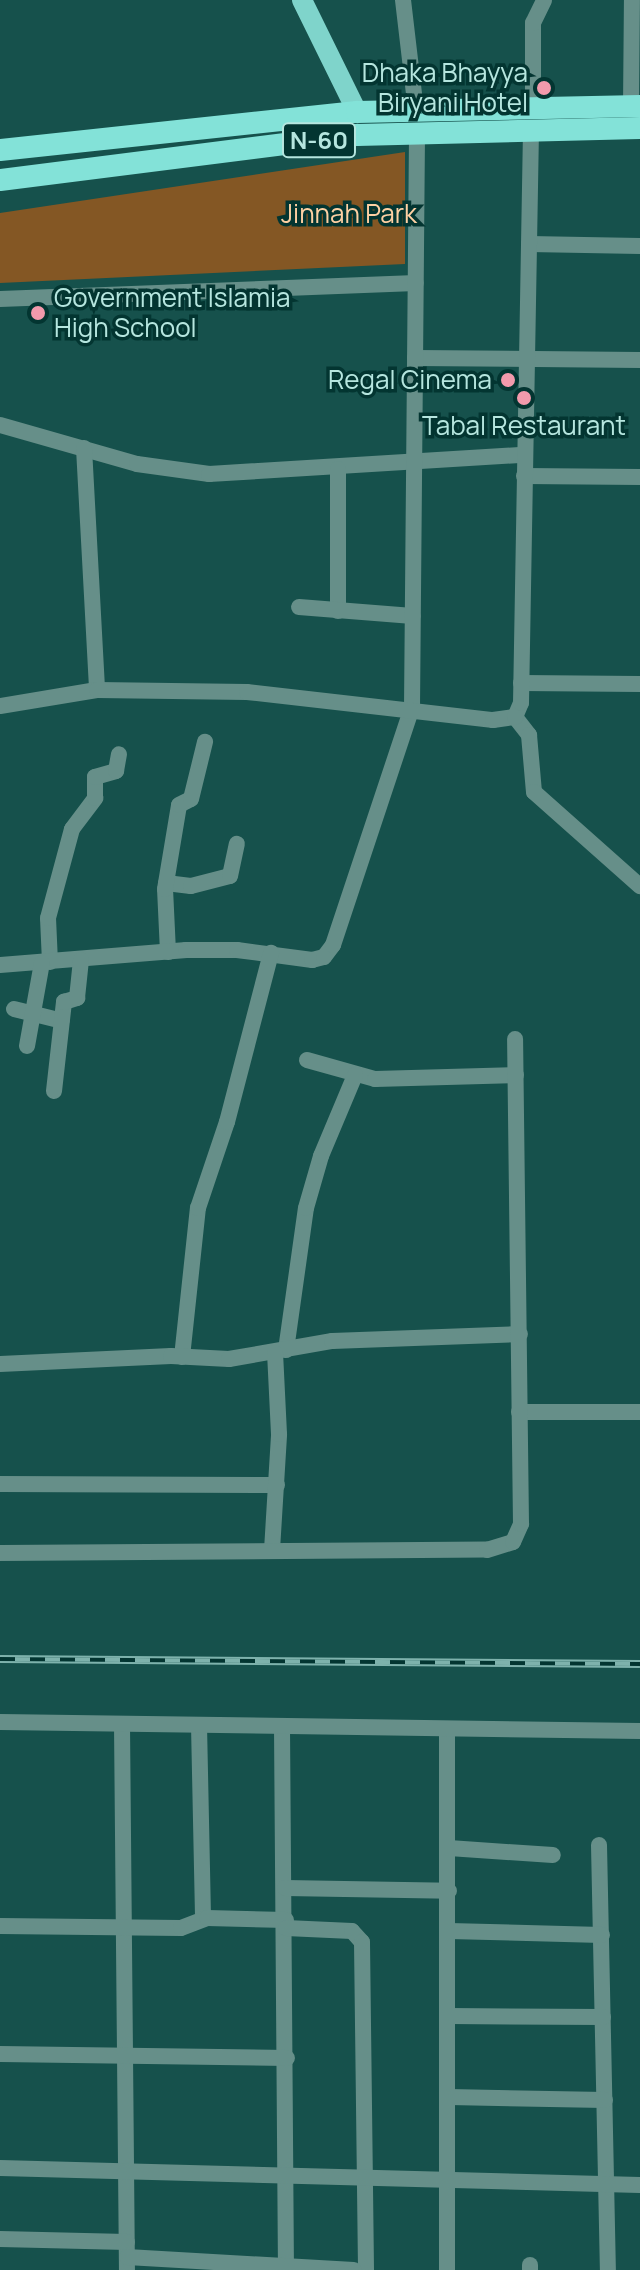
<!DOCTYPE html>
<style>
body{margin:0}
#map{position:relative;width:640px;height:2270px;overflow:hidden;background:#16514c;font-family:Manrope,sans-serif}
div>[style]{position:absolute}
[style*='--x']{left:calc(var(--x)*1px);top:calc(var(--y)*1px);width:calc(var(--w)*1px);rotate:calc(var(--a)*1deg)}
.green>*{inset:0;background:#845724}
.minor>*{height:16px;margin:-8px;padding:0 8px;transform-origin:8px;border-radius:8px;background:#668f89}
.tertiary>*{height:16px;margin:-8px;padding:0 8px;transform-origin:8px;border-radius:8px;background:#668f89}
.primary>*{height:20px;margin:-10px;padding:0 10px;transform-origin:10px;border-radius:10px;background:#7fd4cb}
.trunk>*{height:22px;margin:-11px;padding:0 11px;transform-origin:11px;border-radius:11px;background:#83e2d8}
.rail>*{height:8px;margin-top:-4px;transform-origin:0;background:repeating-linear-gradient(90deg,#033531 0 15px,#7eb2ac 0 30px);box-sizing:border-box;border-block:2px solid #7eb2ac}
.dots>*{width:22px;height:22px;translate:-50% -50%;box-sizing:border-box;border:4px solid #033531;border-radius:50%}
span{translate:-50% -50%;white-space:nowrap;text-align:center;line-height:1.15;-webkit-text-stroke:7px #033531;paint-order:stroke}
.shield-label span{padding:2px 6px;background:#033531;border:2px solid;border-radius:6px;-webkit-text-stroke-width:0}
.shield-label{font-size:24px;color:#b6e6df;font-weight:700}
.poi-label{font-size:26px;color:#b6e6df}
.right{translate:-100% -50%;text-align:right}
.left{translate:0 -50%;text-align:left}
.park-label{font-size:26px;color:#fdd0a3}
</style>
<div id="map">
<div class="green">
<i style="clip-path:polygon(405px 152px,405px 264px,0 283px,0 213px)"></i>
</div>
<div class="minor">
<i style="--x:403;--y:0;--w:112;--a:83.3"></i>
<i style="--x:631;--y:107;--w:107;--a:-89.5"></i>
<i style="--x:533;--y:109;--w:86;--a:-90"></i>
<i style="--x:533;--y:23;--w:25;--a:-64"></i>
<i style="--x:529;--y:244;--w:111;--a:1"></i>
<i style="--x:0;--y:299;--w:416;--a:-2.2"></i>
<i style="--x:415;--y:358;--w:225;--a:0.5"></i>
<i style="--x:0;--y:425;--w:142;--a:15.9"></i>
<i style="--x:137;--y:464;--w:73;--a:7.9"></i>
<i style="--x:209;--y:474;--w:315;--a:-3.5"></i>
<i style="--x:84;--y:448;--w:242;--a:86.9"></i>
<i style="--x:338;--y:469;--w:142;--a:90"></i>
<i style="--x:299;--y:607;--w:114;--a:4.5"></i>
<i style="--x:521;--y:683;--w:119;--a:0.5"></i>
<i style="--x:515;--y:717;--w:23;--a:52"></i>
<i style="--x:529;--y:735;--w:57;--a:85"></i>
<i style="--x:534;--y:792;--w:142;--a:41.6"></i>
<i style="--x:166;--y:883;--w:25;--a:7"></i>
<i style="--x:191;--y:886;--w:40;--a:-14.4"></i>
<i style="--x:230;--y:876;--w:33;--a:-78"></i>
<i style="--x:168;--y:952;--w:63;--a:-92.7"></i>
<i style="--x:165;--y:889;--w:85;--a:-80.5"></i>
<i style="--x:179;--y:805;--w:13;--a:-27"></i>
<i style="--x:191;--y:799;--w:59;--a:-76.2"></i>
<i style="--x:50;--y:962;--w:44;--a:-92.6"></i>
<i style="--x:48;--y:918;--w:92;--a:-74.9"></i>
<i style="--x:72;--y:829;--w:39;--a:-53"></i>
<i style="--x:95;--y:798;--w:21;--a:-90"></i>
<i style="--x:95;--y:777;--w:22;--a:-16"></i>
<i style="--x:116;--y:771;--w:17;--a:-80"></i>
<i style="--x:0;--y:965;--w:187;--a:-4.6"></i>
<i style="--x:186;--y:950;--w:51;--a:0"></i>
<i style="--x:237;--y:950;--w:76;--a:7.6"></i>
<i style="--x:312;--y:960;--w:12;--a:-14"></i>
<i style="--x:324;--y:957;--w:15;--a:-53"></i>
<i style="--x:333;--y:945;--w:250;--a:-71.6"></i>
<i style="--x:412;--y:708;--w:574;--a:-89.5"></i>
<i style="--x:14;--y:1009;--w:49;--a:14"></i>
<i style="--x:27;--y:1046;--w:84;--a:-79.8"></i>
<i style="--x:307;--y:1060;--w:71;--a:15.6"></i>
<i style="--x:375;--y:1079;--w:141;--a:-1.6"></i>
<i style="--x:54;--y:1091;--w:90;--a:-83.6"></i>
<i style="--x:64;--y:1002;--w:14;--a:-17"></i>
<i style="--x:77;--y:998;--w:38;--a:-84"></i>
<i style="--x:286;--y:1350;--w:143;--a:-82"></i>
<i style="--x:306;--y:1208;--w:54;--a:-73.9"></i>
<i style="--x:321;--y:1156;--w:88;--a:-67.2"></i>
<i style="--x:182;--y:1357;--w:150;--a:-83.9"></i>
<i style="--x:198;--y:1208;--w:91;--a:-71.4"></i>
<i style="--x:227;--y:1122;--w:175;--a:-75.4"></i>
<i style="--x:0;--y:1364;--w:171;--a:-2.7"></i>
<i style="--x:171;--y:1356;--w:58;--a:3"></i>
<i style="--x:229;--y:1359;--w:105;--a:-9.9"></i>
<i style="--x:332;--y:1341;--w:188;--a:-2.1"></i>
<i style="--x:519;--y:1412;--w:121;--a:0"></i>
<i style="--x:0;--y:1484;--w:277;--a:0.2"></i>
<i style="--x:272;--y:1550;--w:116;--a:-86.5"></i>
<i style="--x:279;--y:1434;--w:81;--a:-92.8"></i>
<i style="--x:0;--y:1553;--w:487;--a:-0.4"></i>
<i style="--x:487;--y:1550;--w:27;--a:-17"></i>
<i style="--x:513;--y:1542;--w:20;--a:-66"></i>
<i style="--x:521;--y:1524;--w:485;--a:-90.7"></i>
<i style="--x:122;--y:1724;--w:546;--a:89.48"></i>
<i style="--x:199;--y:1725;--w:194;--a:88.8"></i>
<i style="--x:282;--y:1727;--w:543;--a:89.58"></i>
<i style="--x:599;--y:1845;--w:425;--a:88.8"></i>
<i style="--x:449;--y:1848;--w:104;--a:3.9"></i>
<i style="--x:285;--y:1888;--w:164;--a:1"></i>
<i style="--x:0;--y:1926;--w:181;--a:0.6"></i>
<i style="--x:181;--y:1928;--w:28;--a:-21"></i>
<i style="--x:207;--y:1918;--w:79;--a:1.5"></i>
<i style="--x:286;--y:1928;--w:66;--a:2.6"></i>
<i style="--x:352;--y:1931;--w:15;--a:48"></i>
<i style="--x:362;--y:1942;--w:328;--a:89.3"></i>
<i style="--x:449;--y:1931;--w:153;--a:1.5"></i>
<i style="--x:449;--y:2016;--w:154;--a:0.4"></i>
<i style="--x:0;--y:2054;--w:287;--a:0.8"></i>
<i style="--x:449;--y:2097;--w:156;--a:1.1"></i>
<i style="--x:0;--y:2168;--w:640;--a:1.52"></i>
<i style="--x:0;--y:2239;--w:127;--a:1.4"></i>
<i style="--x:127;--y:2257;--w:227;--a:3.3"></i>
<i style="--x:447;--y:2270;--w:540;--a:-90"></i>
<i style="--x:530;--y:2270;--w:5;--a:-90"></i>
</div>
<div class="tertiary">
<i style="--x:524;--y:476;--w:116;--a:0.5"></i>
<i style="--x:0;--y:706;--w:98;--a:-9.4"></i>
<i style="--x:97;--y:690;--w:150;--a:0.8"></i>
<i style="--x:247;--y:692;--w:248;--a:6.5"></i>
<i style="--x:493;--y:720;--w:22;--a:-8"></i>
<i style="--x:515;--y:717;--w:15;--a:-67"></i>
<i style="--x:521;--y:703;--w:574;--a:-89"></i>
<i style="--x:0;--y:1722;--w:640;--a:0.81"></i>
</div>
<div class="primary">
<i style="--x:302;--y:0;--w:125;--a:63.8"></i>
</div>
<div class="trunk">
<i style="--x:0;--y:150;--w:359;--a:-6.1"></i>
<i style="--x:357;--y:112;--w:283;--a:-1.2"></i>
<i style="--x:0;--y:180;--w:360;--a:-7.2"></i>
<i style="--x:357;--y:135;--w:283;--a:-1.4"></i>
</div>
<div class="rail">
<i style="--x:0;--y:1659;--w:640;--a:0.45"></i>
</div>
<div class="dots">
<i style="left:544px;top:88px;background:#f29aac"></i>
<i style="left:38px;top:313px;background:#f29aac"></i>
<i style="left:508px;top:380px;background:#f29aac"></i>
<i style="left:524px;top:398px;background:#f29aac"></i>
</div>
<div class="shield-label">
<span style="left:319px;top:140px">N-60</span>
</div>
<div class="poi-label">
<span class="right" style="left:528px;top:88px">Dhaka Bhayya<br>Biryani Hotel</span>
<span class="left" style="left:54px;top:313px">Government Islamia<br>High School</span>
<span class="right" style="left:492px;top:380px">Regal Cinema</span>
<span style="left:524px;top:426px">Tabal Restaurant</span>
</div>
<div class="park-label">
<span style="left:349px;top:214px">Jinnah Park</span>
</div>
</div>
